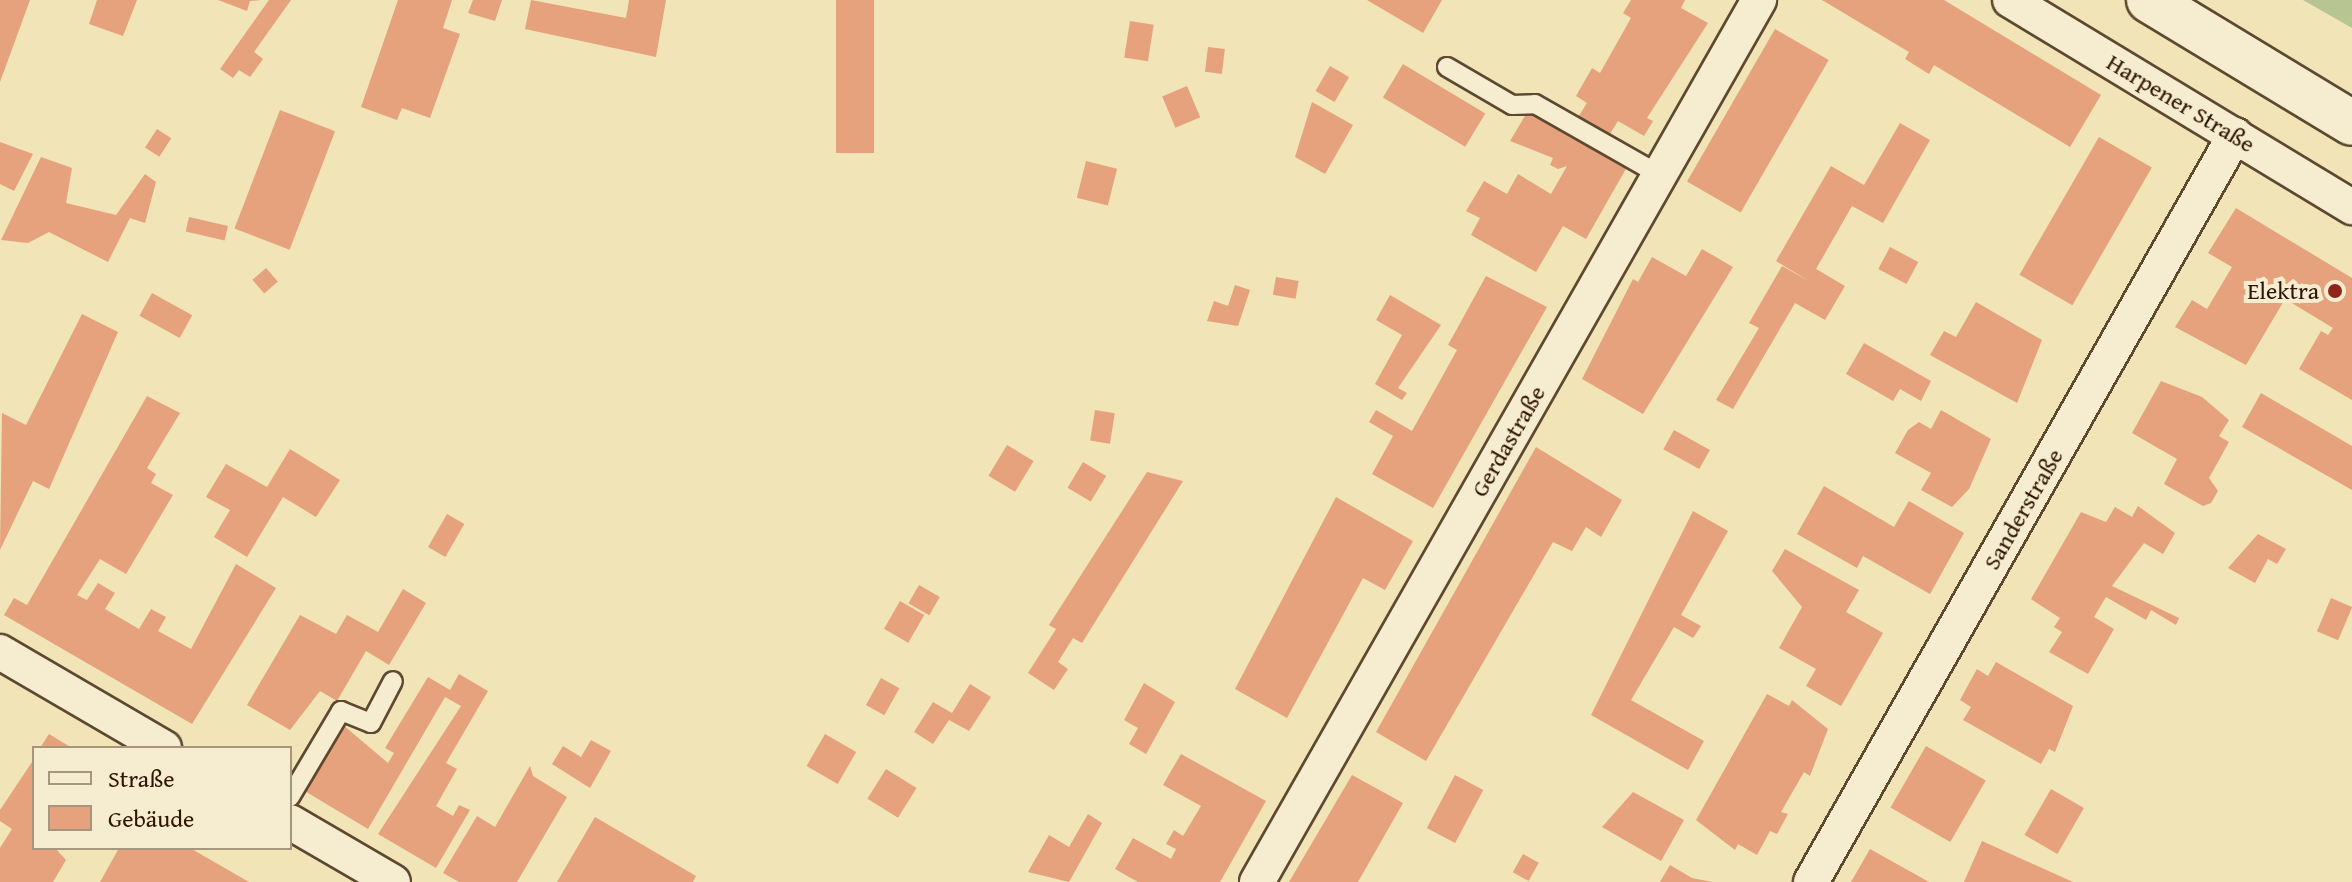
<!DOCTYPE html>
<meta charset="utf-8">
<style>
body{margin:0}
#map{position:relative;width:2352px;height:882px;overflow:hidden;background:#f1e4b7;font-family:"Gentium Book Plus",serif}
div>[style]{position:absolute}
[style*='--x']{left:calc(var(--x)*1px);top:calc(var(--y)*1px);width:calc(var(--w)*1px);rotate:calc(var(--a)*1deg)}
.green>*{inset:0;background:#b6c592}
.building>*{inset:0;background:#e5a27d;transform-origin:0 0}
.roads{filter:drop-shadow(2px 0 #5f4830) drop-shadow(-2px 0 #5f4830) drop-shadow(0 2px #5f4830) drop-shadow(0 -2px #5f4830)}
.service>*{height:18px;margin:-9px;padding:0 9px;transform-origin:9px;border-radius:9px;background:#f6edd0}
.minor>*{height:34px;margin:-17px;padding:0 17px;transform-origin:17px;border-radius:17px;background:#f6edd0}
.secondary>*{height:44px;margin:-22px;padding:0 22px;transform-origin:22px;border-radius:22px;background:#f6edd0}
.dots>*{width:22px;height:22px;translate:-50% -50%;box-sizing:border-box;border:4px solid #f6edd0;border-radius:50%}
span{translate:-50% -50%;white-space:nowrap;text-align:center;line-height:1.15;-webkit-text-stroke:8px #f6edd0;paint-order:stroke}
.street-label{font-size:24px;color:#2e1403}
.poi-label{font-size:24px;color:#2e1403}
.right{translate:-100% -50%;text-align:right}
.legend{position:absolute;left:32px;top:746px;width:260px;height:104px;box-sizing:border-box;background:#f6edd0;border:2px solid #a6967e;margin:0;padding:10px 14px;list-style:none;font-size:24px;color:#2e1403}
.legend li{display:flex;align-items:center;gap:16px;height:40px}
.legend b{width:40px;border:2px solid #a6967e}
</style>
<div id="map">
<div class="green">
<i style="clip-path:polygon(2303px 0,2352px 0,2352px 28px)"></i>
</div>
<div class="building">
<i style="clip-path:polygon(0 0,30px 0,0 82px)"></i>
<i style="clip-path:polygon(97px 0,137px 0,123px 36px,89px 24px)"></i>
<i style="clip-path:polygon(218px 0,261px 0,250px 1px,247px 11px)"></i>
<i style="clip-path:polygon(269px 0,291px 0,254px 52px,263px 59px,250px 77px,239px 70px,233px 78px,220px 69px)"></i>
<i style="clip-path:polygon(398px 0,452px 0,443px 28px,460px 34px,430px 118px,402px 108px,397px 120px,361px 107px)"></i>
<i style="clip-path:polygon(473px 0,502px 0,495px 21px,468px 13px)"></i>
<i style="clip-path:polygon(531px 0,626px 18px,629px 0,666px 0,656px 57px,525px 29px)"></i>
<i style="left:836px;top:0;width:38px;height:153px"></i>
<i style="clip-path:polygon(1367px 0,1442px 0,1423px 33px)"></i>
<i style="clip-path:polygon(1631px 0,1685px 0,1681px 8px,1708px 23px,1647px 118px,1653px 121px,1644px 136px,1618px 121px,1608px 137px,1577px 119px,1587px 103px,1576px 96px,1592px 68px,1600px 73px,1631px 18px,1623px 13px)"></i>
<i style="clip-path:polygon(1822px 0,1944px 0,2101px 95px,2070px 147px,1934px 65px,1929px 74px,1905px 59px,1909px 52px)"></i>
<i style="left:1130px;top:21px;width:24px;height:37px;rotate:9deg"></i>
<i style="left:1775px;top:29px;width:62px;height:176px;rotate:30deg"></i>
<i style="left:1208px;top:47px;width:17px;height:25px;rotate:7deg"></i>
<i style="left:1403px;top:64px;width:96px;height:39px;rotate:31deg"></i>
<i style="left:1330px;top:66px;width:22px;height:29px;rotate:30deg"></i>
<i style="left:1187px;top:86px;width:34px;height:27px;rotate:67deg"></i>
<i style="clip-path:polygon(1312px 102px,1353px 125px,1325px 174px,1295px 157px)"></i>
<i style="left:280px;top:110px;width:59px;height:127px;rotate:21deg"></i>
<i style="clip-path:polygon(1528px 111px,1627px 167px,1586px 239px,1563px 226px,1536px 272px,1471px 235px,1480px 218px,1466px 211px,1484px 181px,1507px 194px,1518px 174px,1551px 194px,1567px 166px,1558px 169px,1550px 165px,1553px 158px,1510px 141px)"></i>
<i style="clip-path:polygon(1900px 123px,1930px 140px,1883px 223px,1852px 206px,1816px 269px,1845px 286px,1825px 320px,1795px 303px,1733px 409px,1716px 400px,1759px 328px,1749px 323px,1782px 266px,1809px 281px,1776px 261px,1831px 166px,1864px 185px)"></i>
<i style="left:157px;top:129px;width:17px;height:22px;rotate:33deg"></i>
<i style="left:2099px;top:137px;width:61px;height:159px;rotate:30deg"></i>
<i style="clip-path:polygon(0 142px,33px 154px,14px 191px,0 184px)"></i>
<i style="clip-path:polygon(41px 157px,72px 168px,66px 203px,116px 215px,145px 174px,156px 182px,145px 223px,130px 218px,108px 262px,49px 232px,28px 243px,1px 240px)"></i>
<i style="left:1086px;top:161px;width:32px;height:38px;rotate:14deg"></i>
<i style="clip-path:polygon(2236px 208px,2352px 278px,2352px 400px,2299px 369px,2321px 331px,2328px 335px,2333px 328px,2285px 299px,2246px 365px,2175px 327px,2192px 300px,2207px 309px,2232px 267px,2208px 253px)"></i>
<i style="left:189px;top:217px;width:40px;height:15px;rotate:13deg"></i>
<i style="left:1890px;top:247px;width:32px;height:25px;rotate:28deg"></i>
<i style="clip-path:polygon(1702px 249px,1733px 267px,1643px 414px,1582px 379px,1633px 279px,1638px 282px,1652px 257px,1686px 276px)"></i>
<i style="left:266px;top:268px;width:18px;height:18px;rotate:49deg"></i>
<i style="clip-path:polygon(1486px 276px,1547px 307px,1433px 508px,1372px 474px,1393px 436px,1369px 422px,1376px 410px,1412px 431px,1457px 350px,1448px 345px)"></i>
<i style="left:1276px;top:277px;width:23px;height:18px;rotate:10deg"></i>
<i style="clip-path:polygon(1235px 285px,1250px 290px,1238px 326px,1207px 321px,1214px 301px,1228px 306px)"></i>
<i style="left:152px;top:293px;width:46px;height:26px;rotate:29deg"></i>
<i style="clip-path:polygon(1390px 295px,1441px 325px,1398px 388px,1407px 393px,1402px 400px,1375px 384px,1402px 335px,1376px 320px)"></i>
<i style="clip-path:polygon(1976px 302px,2042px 340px,2017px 403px,1930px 355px,1944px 331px,1956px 337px)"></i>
<i style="clip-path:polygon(82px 314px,118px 332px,49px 489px,33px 481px,0 550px,2px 413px,26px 425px)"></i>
<i style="clip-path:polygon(1864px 343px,1931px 381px,1921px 401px,1900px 389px,1893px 401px,1846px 374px)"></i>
<i style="clip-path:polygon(2161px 381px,2202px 397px,2229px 420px,2219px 436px,2229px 442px,2209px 478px,2218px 491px,2211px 503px,2203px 506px,2164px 484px,2177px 459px,2132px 433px)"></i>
<i style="clip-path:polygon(2261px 393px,2352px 446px,2352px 490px,2242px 427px)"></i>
<i style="clip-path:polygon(147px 396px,180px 413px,147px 468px,156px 474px,151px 483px,173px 495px,126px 574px,100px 559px,77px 595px,87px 600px,98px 583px,115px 593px,105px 609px,139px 629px,151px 609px,166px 617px,158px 631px,191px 649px,236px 564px,276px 588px,192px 724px,4px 615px,14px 598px,27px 605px)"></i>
<i style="left:1095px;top:410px;width:20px;height:31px;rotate:9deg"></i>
<i style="clip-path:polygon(1941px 410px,1991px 439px,1969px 489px,1952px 507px,1921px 490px,1931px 473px,1895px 453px,1908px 430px,1919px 422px,1931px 429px)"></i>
<i style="left:1674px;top:430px;width:41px;height:22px;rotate:29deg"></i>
<i style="left:1007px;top:445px;width:31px;height:36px;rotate:31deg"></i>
<i style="clip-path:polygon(1536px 447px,1622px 500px,1601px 537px,1586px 527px,1572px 551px,1553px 542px,1426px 761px,1376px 732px)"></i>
<i style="clip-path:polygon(290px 449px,340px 480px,316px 517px,283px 497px,247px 557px,214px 537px,230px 510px,206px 497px,226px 464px,267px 487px)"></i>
<i style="left:1083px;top:462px;width:27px;height:30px;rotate:31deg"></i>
<i style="clip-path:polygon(1147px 472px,1183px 481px,1082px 643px,1073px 638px,1058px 662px,1068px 669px,1054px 690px,1028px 673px,1056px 629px,1049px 625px)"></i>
<i style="clip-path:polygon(1824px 486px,1894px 527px,1909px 501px,1964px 533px,1930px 594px,1863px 556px,1857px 568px,1797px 534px)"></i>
<i style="clip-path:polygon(1336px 497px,1413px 541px,1385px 590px,1363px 578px,1287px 718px,1235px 689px)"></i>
<i style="clip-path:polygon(2138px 506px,2175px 533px,2163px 554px,2144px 543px,2112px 586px,2179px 618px,2176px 625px,2151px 610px,2146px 620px,2106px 597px,2094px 617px,2114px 629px,2088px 674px,2049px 652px,2062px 632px,2054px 627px,2060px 618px,2031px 599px,2081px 512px,2106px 522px,2115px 507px,2132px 517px)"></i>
<i style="clip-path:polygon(1693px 511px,1728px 531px,1681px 615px,1701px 626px,1693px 638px,1674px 627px,1631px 700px,1704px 741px,1688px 770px,1591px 715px)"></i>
<i style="left:447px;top:514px;width:20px;height:38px;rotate:30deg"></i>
<i style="clip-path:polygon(2258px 534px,2286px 549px,2277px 564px,2268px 559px,2255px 583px,2228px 568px)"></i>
<i style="clip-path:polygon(1785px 549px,1859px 590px,1846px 612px,1883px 633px,1841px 706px,1806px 686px,1816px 669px,1779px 648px,1802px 607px,1772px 571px)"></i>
<i style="left:919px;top:585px;width:24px;height:21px;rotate:30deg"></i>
<i style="clip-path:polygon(403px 589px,426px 603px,389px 665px,366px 651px,337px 701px,320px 691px,290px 730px,247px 705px,300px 615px,336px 634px,347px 615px,378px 632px)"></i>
<i style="left:2331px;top:598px;width:23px;height:36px;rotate:23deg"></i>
<i style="left:900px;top:601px;width:28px;height:32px;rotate:30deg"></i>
<i style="clip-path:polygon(1996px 662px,2073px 706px,2055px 752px,2049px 749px,2041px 764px,1963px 720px,1971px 707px,1960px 700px,1977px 669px,1988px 676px)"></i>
<i style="clip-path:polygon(459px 674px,488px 691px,446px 763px,457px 769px,436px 806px,453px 816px,459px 805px,470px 810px,436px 868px,378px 834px,461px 706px,445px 697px,368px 829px,303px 790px,342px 724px,388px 763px,394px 753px,385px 748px,428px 677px,450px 690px)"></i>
<i style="left:881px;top:678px;width:21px;height:31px;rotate:29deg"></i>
<i style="clip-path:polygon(1144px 683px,1175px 702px,1146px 754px,1129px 744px,1138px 728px,1124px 720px)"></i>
<i style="clip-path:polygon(970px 684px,991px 697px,969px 731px,949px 720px,933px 744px,914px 732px,933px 702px,952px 713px)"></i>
<i style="clip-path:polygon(1767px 694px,1789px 706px,1792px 700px,1828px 729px,1810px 776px,1804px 772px,1781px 812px,1788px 814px,1777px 834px,1770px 831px,1757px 855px,1738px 844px,1735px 850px,1696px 820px)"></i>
<i style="clip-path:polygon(49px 734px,72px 748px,40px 748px)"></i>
<i style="left:825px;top:734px;width:36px;height:37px;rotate:30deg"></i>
<i style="clip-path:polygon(591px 740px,611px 751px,590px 788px,552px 764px,563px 746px,581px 757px)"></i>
<i style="left:1926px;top:746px;width:69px;height:71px;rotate:30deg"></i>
<i style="clip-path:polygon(1181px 754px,1266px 801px,1220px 882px,1138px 882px,1115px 869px,1133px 838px,1171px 859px,1176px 849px,1166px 844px,1174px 830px,1183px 836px,1201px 806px,1163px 785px)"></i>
<i style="clip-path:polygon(34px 759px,34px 848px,55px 848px,66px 860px,53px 882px,0 882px,0 848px,12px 829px,0 821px,0 810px)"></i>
<i style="clip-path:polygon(530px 766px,533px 776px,567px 797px,517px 882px,459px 882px,443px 873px,477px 816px,495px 827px)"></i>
<i style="left:886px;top:769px;width:36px;height:35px;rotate:32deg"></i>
<i style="clip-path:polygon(1352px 775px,1403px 803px,1358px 882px,1289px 882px)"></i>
<i style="left:1455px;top:775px;width:32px;height:60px;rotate:28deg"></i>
<i style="left:2051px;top:789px;width:38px;height:53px;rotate:30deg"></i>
<i style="clip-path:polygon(1633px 792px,1684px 820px,1661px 861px,1602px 827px)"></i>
<i style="clip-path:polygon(1088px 814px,1102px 823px,1069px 882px,1028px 872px,1049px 835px,1069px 847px)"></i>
<i style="clip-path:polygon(595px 817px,696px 876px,693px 882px,557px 882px)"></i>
<i style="clip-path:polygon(1982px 841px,2073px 882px,1964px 882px)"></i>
<i style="clip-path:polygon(119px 848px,190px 848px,249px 882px,100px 882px)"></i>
<i style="clip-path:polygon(1870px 849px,1929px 882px,1851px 882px)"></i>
<i style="left:1523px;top:854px;width:18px;height:21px;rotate:29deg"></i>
<i style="clip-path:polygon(1670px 865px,1692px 878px,1712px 882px,1660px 882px)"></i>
</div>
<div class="roads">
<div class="service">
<i style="--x:1447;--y:67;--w:75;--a:30.3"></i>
<i style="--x:1512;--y:105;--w:23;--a:-2"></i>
<i style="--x:1535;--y:104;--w:144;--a:29.6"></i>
<i style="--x:290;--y:797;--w:100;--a:-59.3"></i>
<i style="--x:341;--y:711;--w:32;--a:22"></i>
<i style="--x:371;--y:723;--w:47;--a:-62.4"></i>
</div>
<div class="minor">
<i style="--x:2010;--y:0;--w:400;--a:31.2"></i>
<i style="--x:0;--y:652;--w:190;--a:30.3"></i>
<i style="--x:290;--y:822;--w:119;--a:30.2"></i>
<i style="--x:1257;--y:882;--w:1015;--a:-60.35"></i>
<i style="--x:1811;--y:882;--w:859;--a:-60.42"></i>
</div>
<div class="secondary">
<i style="--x:2149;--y:0;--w:237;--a:31.2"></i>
</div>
</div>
<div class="dots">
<i style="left:2335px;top:291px;background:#8f2418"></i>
</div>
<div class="street-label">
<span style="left:2181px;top:103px;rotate:31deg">Harpener Straße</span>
<span style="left:1508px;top:441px;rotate:-60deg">Gerdastraße</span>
<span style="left:2023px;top:509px;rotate:-60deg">Sanderstraße</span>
</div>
<div class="poi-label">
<span class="right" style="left:2319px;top:291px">Elektra</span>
</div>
<ul class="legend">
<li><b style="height:10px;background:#f6edd0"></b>Straße</li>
<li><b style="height:22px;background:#e5a27d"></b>Gebäude</li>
</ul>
</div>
